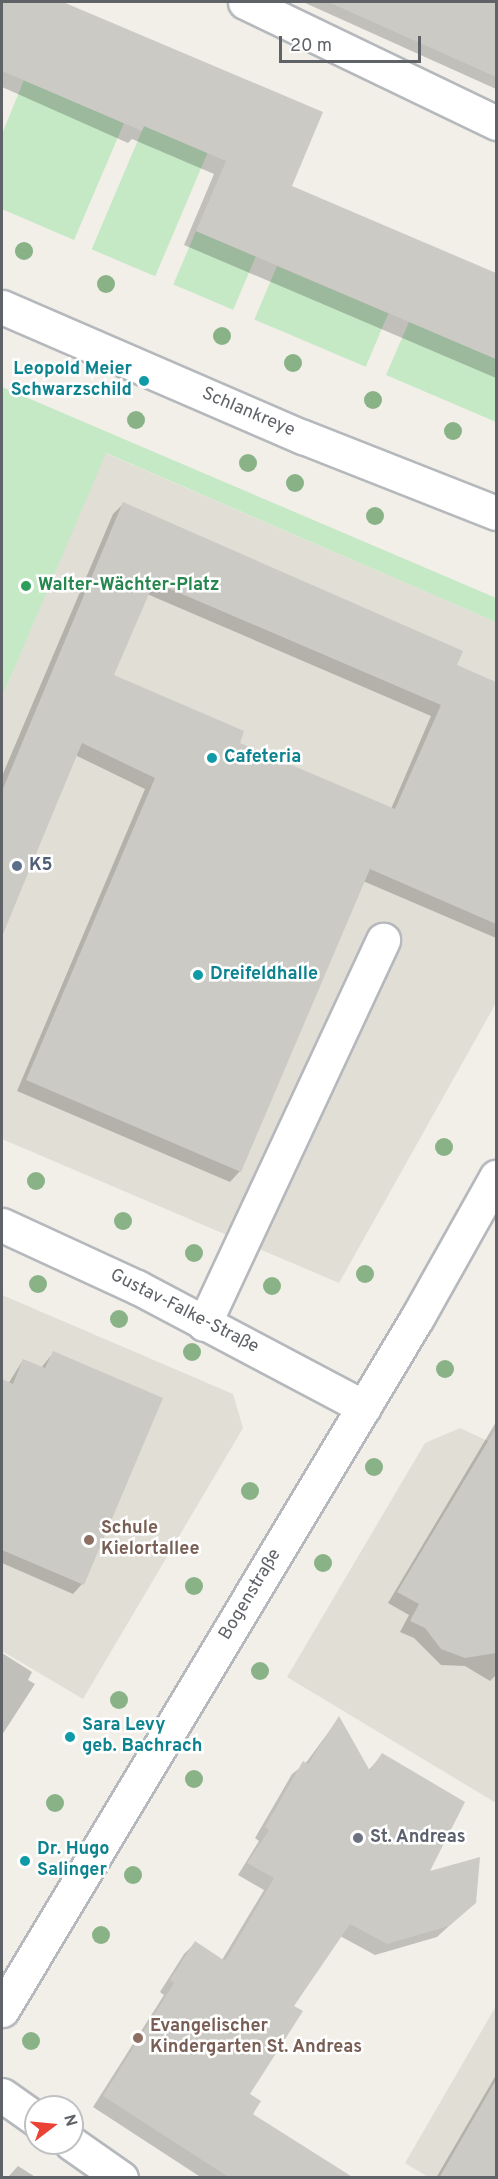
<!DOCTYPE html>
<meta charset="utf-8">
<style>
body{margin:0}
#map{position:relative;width:498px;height:2179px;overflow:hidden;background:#f1efe8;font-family:Overpass,sans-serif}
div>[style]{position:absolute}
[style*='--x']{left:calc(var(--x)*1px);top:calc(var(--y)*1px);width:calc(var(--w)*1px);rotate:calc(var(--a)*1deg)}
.education>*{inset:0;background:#e1ded6}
.green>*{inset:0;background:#c5e8c5;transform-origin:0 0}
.shadow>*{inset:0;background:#0003}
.building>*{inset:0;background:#cccac5}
.roads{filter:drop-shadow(2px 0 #b5b8bc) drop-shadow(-2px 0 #b5b8bc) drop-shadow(0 2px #b5b8bc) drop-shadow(0 -2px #b5b8bc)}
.minor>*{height:33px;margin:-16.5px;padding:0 16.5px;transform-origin:16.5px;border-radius:16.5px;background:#fff}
.trees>*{width:18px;height:18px;margin:-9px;border-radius:50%;background:#89b387}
.dots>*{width:16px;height:16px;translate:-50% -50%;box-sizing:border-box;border:3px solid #fff;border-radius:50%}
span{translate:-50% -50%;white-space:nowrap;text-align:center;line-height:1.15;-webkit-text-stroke:5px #fff;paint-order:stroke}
.culture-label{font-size:18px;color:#0d838f;font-weight:700}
.right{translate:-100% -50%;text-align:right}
.left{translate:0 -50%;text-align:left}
.street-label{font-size:18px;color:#5f6368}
.leisure-label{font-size:18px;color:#27864d;font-weight:700}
.service-label{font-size:18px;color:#4e5e75;font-weight:700}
.education-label{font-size:18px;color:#785e54;font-weight:700}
.worship-label{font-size:18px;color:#5b616d;font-weight:700}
.frame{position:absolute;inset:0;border:3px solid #5f6368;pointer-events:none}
.north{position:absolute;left:24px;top:2095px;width:60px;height:60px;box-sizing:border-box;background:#fff;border:2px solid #bfc1c3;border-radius:50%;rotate:74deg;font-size:16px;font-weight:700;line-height:24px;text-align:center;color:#5f6368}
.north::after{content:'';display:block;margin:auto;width:21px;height:27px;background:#ea4335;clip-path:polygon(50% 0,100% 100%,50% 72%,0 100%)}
.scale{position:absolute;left:279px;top:36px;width:142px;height:27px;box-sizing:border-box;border:3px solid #5f6368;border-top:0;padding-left:8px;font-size:18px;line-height:21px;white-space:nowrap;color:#5f6368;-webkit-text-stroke:4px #fff;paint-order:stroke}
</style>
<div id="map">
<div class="education">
<i style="clip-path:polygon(105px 453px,496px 622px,496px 1003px,339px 1283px,2px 1139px,2px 697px)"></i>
<i style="clip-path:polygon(2px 1295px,233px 1394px,243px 1428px,83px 1699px,2px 1651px)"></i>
<i style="clip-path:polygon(460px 1428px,488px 1441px,496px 1428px,496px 1803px,287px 1677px,425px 1443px)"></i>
<i style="clip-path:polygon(496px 2006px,496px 2177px,428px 2177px,405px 2163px)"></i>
</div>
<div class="green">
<i style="clip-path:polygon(24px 80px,124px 123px,74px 240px,2px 209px,2px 134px)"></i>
<i style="left:144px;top:126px;width:69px;height:134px;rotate:23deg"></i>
<i style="left:196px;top:231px;width:65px;height:58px;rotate:23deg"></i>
<i style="left:277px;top:266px;width:121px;height:58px;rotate:23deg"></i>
<i style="clip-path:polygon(409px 322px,496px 359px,496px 422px,386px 375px)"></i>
<i style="clip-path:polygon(2px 387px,496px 598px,496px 622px,106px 453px,2px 697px)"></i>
</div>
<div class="shadow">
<i style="clip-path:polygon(2px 2px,59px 2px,321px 113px,290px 186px,496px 274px,496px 378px,184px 245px,214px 174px,132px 139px,128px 143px,2px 87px)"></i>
<i style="clip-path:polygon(303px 2px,496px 2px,496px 89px)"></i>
<i style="clip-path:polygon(evenodd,123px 504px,496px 684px,496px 938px,363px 881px,240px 1171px,230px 1182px,17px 1091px,145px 789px,75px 755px,2px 936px,2px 776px,113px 514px,123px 504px,147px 594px,431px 716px,391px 809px,238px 744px,112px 676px,147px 594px)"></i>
<i style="clip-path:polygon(53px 1353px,82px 1584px,73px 1594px,2px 1563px,2px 1381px,8px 1384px,23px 1360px,41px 1368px)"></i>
<i style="clip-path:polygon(496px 1422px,496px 1675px,490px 1681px,465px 1666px,441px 1665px,414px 1638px,400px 1632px,409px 1615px,388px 1603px)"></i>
<i style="clip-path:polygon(2px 1653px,32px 1672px,28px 1680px,35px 1684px,2px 1735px)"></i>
<i style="clip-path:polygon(339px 1718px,368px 1771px,382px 1755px,427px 1874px,475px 1902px,437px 1937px,375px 1955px,340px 1936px,292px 2006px,248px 2094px,251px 2114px,351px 2178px,202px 2178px,93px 2107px,164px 1995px,160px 1992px,184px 1954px,195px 1943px,222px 1960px,264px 1890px,238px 1875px,259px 1841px,255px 1838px,292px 1774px,305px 1764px)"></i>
<i style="clip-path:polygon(496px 2075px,496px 2178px,436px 2178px)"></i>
<i style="clip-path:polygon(18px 2166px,37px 2178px,7px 2178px)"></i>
</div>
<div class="building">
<i style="clip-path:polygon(2px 2px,63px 2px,323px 112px,292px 186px,496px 273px,496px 359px,196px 231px,226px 161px,144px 126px,142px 131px,2px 71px)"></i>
<i style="clip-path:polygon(328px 2px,496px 2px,496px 77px)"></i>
<i style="clip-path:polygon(evenodd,123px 502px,463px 651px,457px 665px,496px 682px,496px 924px,370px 869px,241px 1172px,26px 1080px,155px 778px,82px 743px,2px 936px,2px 791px,123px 502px,154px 582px,441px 705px,395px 809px,240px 743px,244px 731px,114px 675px,154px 582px)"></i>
<i style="clip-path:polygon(53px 1351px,163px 1398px,84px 1585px,2px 1550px,2px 1379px,13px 1384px,23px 1359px,45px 1368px)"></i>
<i style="clip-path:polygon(496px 1428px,496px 1653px,465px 1658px,441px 1649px,425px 1628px,410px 1621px,419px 1604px,397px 1592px)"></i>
<i style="clip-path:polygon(339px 1716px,370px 1771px,382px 1753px,465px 1802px,430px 1871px,480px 1857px,476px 1903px,449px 1926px,387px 1944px,350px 1924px,294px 2006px,303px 2011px,250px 2094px,261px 2101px,253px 2114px,354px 2178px,230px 2178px,103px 2096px,174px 1983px,170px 1980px,195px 1941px,225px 1961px,274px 1878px,247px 1863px,269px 1830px,265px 1827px,303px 1761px,308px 1764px)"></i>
<i style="clip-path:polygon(496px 2080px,496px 2178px,439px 2178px)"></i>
</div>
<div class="roads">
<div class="minor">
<i style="--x:245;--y:2;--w:279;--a:25.7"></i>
<i style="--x:2;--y:307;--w:328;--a:23.4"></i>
<i style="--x:303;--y:437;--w:207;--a:21.5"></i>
<i style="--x:2;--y:1225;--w:149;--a:24.7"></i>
<i style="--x:137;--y:1287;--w:257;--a:27.9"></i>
<i style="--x:204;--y:1324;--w:424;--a:-65"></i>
<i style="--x:2;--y:2010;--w:807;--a:-59.05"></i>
<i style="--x:417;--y:1318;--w:162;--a:-60.7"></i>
<i style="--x:2;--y:2095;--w:42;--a:35.2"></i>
<i style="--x:71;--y:2143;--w:61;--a:35"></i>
</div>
</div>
<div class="trees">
<i style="left:24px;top:251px"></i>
<i style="left:106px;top:284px"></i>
<i style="left:222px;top:336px"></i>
<i style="left:293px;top:363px"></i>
<i style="left:373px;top:400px"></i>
<i style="left:136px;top:420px"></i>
<i style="left:453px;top:431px"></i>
<i style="left:248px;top:463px"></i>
<i style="left:295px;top:483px"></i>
<i style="left:375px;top:516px"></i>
<i style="left:444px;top:1147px"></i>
<i style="left:36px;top:1181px"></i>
<i style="left:123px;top:1221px"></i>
<i style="left:194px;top:1253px"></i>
<i style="left:365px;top:1274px"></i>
<i style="left:38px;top:1284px"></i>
<i style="left:272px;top:1286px"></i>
<i style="left:119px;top:1319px"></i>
<i style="left:192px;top:1352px"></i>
<i style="left:445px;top:1369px"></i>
<i style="left:374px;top:1467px"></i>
<i style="left:250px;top:1491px"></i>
<i style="left:323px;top:1563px"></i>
<i style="left:194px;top:1586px"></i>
<i style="left:260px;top:1671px"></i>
<i style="left:119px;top:1700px"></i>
<i style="left:194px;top:1779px"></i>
<i style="left:55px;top:1803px"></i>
<i style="left:133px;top:1875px"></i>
<i style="left:101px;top:1935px"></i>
<i style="left:31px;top:2041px"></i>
</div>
<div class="dots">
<i style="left:144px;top:381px;background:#0f9aa8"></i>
<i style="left:26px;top:586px;background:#2e9e5b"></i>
<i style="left:212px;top:758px;background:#0f9aa8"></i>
<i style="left:17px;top:866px;background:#5c6f8a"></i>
<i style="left:198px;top:975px;background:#0f9aa8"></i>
<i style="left:89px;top:1540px;background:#8d6e63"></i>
<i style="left:70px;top:1737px;background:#0f9aa8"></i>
<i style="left:358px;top:1838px;background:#6b7280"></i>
<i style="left:25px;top:1861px;background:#0f9aa8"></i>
<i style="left:138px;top:2038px;background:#8d6e63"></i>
</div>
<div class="culture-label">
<span class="right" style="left:132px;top:381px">Leopold Meier<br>Schwarzschild</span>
<span class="left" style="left:224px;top:758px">Cafeteria</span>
<span class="left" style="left:210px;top:975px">Dreifeldhalle</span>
<span class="left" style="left:82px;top:1737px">Sara Levy<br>geb. Bachrach</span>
<span class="left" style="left:37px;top:1861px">Dr. Hugo<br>Salinger</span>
</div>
<div class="street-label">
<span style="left:248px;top:413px;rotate:23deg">Schlankreye</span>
<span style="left:184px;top:1312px;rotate:27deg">Gustav-Falke-Straße</span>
<span style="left:251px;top:1595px;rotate:-59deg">Bogenstraße</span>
</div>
<div class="leisure-label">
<span class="left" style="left:38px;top:586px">Walter-Wächter-Platz</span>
</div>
<div class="service-label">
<span class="left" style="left:29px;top:866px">K5</span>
</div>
<div class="education-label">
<span class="left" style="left:101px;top:1540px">Schule<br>Kielortallee</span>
<span class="left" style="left:150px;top:2038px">Evangelischer<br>Kindergarten St. Andreas</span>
</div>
<div class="worship-label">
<span class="left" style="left:370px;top:1838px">St. Andreas</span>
</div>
<div class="frame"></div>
<div class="north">N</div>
<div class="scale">20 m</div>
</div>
